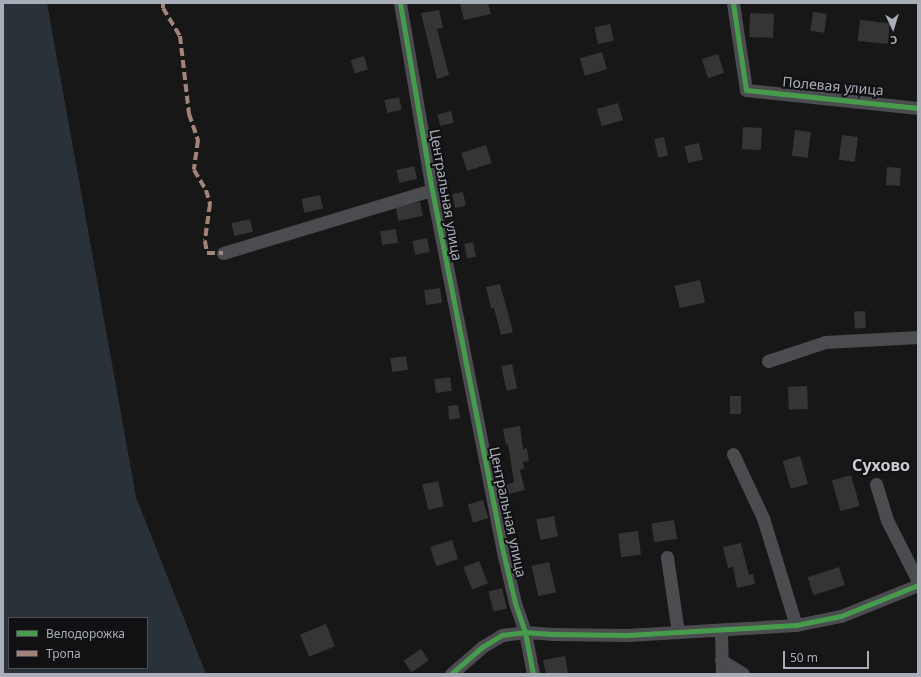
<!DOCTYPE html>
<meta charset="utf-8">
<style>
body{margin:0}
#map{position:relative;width:921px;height:677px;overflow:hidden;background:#171717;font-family:"Noto Sans",sans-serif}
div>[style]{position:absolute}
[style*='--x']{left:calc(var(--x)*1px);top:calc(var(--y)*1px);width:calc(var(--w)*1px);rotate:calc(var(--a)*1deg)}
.water>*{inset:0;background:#2a3239}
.building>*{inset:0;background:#353536;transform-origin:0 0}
.minor>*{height:13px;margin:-6.5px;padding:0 6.5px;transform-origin:6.5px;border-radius:6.5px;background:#4b4c50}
.quiet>*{height:4px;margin-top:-2px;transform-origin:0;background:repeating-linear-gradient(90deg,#a18479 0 8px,transparent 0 12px)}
.cycleway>*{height:5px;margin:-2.5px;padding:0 2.5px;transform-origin:2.5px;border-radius:2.5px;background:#469c4c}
span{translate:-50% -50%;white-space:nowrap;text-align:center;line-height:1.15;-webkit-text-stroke:4px #111113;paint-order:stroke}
.street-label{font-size:14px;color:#a8adb8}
.quarter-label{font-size:16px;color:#c9ccd4;font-weight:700}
.frame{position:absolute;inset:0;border:4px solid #a8adb8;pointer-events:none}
.legend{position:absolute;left:8px;top:617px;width:140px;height:52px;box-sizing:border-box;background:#111113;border:1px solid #4d4f55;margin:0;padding:5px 7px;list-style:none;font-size:12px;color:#a8adb8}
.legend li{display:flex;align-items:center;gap:8px;height:20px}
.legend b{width:20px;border:1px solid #4d4f55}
.north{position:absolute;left:873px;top:8px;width:40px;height:40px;-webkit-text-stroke:3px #111113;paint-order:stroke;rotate:176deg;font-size:11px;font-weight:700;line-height:16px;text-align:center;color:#a8adb8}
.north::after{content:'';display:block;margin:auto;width:14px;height:18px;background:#a8adb8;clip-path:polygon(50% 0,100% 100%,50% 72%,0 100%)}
.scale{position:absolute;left:783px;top:651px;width:86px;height:18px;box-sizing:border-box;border:2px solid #a8adb8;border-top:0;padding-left:5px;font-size:12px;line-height:14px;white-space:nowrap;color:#a8adb8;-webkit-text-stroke:3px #111113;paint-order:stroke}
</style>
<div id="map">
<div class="water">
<i style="clip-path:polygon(evenodd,3px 3px,47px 3px,136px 497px,206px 674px,3px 674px,3px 3px,9px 618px,147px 618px,147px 668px,9px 668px,9px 618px)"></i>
</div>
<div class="building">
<i style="clip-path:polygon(460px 3px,488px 3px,491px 14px,464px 20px)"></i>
<i style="clip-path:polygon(439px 10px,443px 28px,437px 29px,449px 75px,437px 79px,421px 13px)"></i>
<i style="left:813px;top:12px;width:14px;height:19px;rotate:8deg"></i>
<i style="left:750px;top:13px;width:24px;height:24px;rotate:2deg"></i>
<i style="left:860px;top:20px;width:30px;height:21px;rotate:6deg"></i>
<i style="left:610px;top:24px;width:17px;height:16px;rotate:77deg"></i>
<i style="left:602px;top:52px;width:18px;height:23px;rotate:74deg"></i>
<i style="left:718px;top:54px;width:20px;height:17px;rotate:72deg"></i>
<i style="left:364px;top:56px;width:14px;height:14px;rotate:73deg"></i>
<i style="left:399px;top:97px;width:13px;height:15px;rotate:77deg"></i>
<i style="left:618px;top:103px;width:18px;height:22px;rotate:74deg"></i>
<i style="left:451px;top:111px;width:12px;height:14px;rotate:76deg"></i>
<i style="left:743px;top:127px;width:19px;height:22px;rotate:3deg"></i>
<i style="left:795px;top:130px;width:16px;height:26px;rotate:7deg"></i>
<i style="left:842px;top:135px;width:16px;height:25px;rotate:7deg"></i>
<i style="left:664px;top:137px;width:19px;height:10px;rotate:78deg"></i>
<i style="left:699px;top:143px;width:17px;height:15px;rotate:77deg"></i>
<i style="left:486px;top:145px;width:19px;height:26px;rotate:72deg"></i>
<i style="left:414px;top:166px;width:13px;height:18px;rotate:77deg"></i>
<i style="left:887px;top:167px;width:14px;height:18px;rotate:4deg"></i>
<i style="left:463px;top:192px;width:14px;height:11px;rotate:78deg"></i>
<i style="left:320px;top:195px;width:14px;height:19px;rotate:78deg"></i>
<i style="left:420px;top:202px;width:14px;height:25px;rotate:78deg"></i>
<i style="left:250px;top:219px;width:13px;height:19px;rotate:77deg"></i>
<i style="left:396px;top:229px;width:14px;height:16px;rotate:82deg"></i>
<i style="left:427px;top:238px;width:14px;height:15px;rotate:78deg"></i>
<i style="left:473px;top:242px;width:15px;height:9px;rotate:79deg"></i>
<i style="left:700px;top:280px;width:23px;height:26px;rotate:77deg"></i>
<i style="clip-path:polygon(500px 284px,513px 332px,501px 335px,494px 308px,491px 308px,486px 287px)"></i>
<i style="left:440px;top:288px;width:15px;height:16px;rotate:82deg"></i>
<i style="left:865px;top:311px;width:17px;height:11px;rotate:87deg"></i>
<i style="left:406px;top:356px;width:14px;height:16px;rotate:82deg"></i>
<i style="left:512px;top:364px;width:25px;height:11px;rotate:78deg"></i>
<i style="left:450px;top:377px;width:14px;height:16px;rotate:82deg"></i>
<i style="left:807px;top:386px;width:23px;height:19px;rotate:88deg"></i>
<i style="left:730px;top:396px;width:11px;height:18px"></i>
<i style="clip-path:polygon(458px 405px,460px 418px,449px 420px,448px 406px)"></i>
<i style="clip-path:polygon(520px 426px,523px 449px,527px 448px,529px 461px,523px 462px,524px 469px,520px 470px,525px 490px,509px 494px,506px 485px,514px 482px,508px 444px,506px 445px,503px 429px)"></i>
<i style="left:800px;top:456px;width:29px;height:18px;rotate:74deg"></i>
<i style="left:851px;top:475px;width:32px;height:20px;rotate:74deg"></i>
<i style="left:438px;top:481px;width:26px;height:16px;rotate:77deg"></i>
<i style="left:483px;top:500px;width:19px;height:16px;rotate:74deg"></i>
<i style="left:554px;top:516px;width:21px;height:18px;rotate:79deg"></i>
<i style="left:674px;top:520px;width:19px;height:23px;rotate:81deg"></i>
<i style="left:638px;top:531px;width:24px;height:20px;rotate:83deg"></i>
<i style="left:452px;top:540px;width:20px;height:23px;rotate:72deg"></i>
<i style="clip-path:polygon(741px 543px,749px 575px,753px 574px,755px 584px,737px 588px,733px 567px,728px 568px,723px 547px)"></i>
<i style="left:479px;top:561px;width:24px;height:17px;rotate:68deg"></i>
<i style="left:549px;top:562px;width:31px;height:18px;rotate:77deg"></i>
<i style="left:839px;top:567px;width:19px;height:33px;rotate:72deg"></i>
<i style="left:502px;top:588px;width:21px;height:14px;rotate:76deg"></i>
<i style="left:326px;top:624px;width:24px;height:28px;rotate:68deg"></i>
<i style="left:421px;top:649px;width:14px;height:21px;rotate:56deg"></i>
<i style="clip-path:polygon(565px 656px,568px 674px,546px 674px,543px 660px)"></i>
</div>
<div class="minor">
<i style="--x:400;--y:3;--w:190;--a:80.3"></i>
<i style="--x:432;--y:190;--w:373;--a:78.9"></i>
<i style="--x:504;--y:556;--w:48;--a:76.8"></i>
<i style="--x:515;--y:603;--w:31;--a:71"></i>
<i style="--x:525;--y:632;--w:43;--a:79.2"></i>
<i style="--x:733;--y:3;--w:88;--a:81.5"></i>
<i style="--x:746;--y:90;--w:173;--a:6"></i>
<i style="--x:223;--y:253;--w:218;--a:-16.8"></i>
<i style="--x:768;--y:361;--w:60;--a:-18.4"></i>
<i style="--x:825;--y:342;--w:93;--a:-3.1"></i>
<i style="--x:733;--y:454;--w:71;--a:64.9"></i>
<i style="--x:763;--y:518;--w:112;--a:72.9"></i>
<i style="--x:876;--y:484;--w:38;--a:73"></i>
<i style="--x:887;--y:520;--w:68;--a:63.1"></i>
<i style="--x:667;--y:557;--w:76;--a:81.7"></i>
<i style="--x:721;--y:630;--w:44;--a:88.7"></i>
<i style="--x:721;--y:660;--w:26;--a:32"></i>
<i style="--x:451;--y:674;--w:41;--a:-41.1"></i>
<i style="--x:482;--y:647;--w:23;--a:-31"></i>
<i style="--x:502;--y:635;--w:23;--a:-7"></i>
<i style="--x:525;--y:632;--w:27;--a:4"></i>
<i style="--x:552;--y:634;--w:75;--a:0.8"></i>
<i style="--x:627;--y:635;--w:169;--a:-3.4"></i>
<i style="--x:796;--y:625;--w:46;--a:-11.3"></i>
<i style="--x:841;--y:616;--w:83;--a:-21.9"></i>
</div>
<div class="quiet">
<i style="--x:163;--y:3;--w:5;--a:90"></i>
<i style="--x:163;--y:8;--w:33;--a:59"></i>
<i style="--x:180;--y:36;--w:79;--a:83.4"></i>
<i style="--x:189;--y:114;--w:28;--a:71"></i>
<i style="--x:198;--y:140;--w:30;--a:98"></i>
<i style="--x:194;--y:170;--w:23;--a:59"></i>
<i style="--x:206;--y:190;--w:15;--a:74"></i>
<i style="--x:210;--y:204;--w:37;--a:98"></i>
<i style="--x:205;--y:241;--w:12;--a:81"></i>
<i style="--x:207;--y:253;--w:16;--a:0"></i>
</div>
<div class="cycleway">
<i style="--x:400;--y:3;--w:190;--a:80.3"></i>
<i style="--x:432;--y:190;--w:373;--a:78.9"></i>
<i style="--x:504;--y:556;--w:48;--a:76.8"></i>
<i style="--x:515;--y:603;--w:31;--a:71"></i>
<i style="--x:525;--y:632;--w:43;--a:79.2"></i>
<i style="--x:733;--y:3;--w:88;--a:81.5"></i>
<i style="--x:746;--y:90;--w:173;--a:6"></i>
<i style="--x:451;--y:674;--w:41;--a:-41.1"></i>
<i style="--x:482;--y:647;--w:23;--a:-31"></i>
<i style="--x:502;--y:635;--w:23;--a:-7"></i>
<i style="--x:525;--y:632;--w:27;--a:4"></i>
<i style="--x:552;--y:634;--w:75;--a:0.8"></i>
<i style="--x:627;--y:635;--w:169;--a:-3.4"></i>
<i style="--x:796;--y:625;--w:46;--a:-11.3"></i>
<i style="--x:841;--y:616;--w:83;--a:-21.9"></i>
</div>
<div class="street-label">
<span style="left:833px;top:86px;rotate:5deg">Полевая улица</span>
<span style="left:446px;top:195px;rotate:80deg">Центральная улица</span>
<span style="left:508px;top:512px;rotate:78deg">Центральная улица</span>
</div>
<div class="quarter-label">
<span style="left:881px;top:465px">Сухово</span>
</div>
<div class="frame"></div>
<ul class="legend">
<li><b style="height:5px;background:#469c4c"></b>Велодорожка</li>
<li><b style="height:5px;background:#a18479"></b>Тропа</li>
</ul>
<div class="north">С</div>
<div class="scale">50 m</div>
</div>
